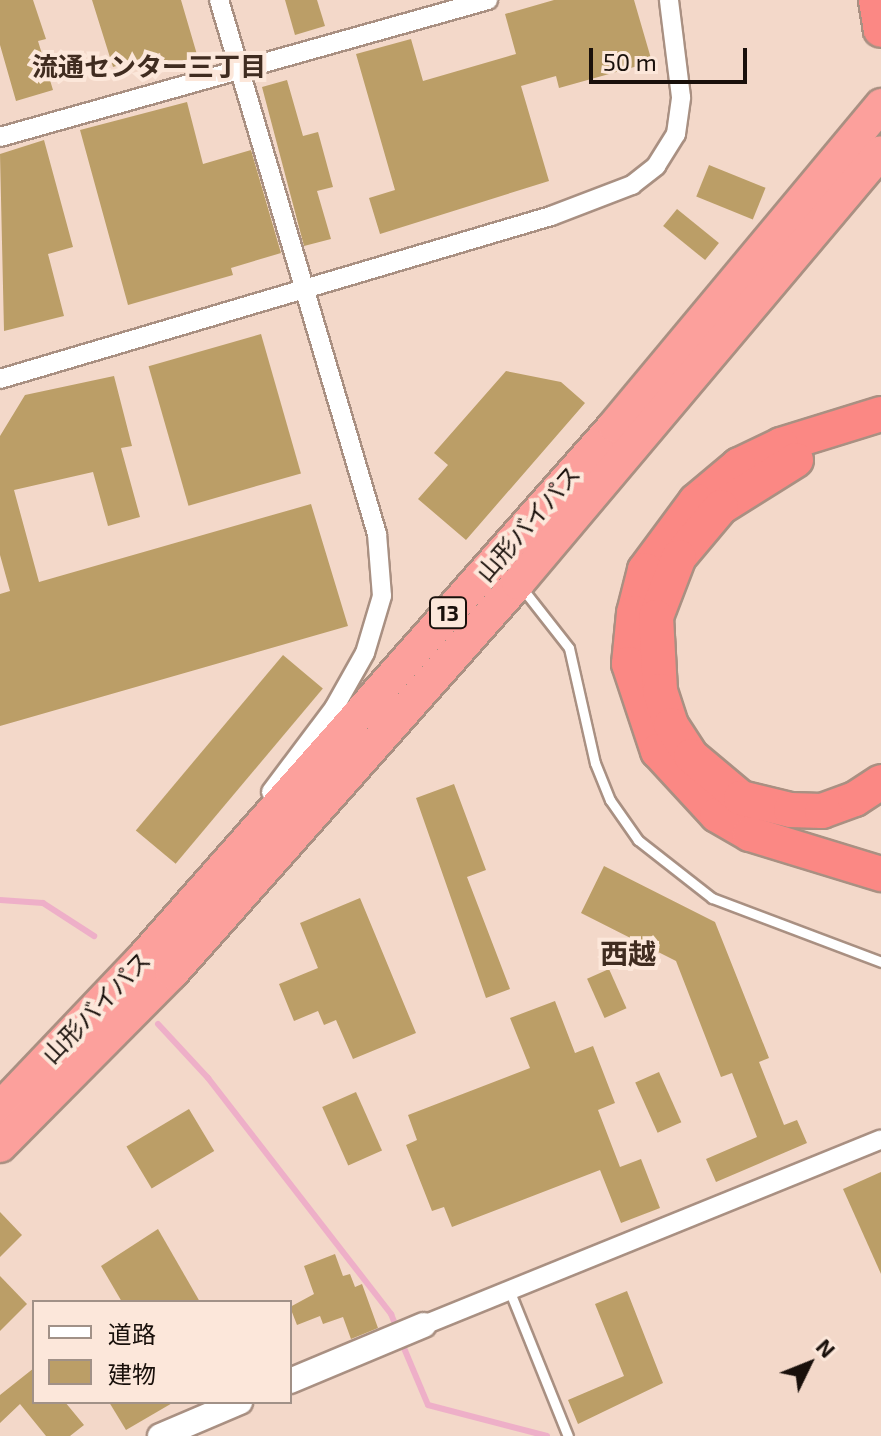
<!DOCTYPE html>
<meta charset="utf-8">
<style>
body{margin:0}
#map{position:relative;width:881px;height:1436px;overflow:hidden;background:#f3d8c9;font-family:"Exo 2","Noto Sans JP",sans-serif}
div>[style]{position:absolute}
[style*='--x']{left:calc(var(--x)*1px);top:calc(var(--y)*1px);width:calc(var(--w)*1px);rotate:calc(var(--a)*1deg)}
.stream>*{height:6px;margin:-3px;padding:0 3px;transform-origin:3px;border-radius:3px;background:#eeafc8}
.building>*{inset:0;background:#bb9e67;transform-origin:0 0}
.roads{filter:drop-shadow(2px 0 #a99082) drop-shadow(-2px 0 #a99082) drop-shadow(0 2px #a99082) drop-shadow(0 -2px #a99082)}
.service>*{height:9px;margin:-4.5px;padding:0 4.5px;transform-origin:4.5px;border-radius:4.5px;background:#fff}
.minor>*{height:18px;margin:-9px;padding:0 9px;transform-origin:9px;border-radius:9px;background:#fff}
.tertiary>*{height:24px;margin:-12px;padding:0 12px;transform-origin:12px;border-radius:12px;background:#fff}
.trunk>*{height:32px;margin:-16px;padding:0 16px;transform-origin:16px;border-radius:16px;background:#fca09c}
.motorway>*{height:34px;margin:-17px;padding:0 17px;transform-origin:17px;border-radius:17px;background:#fb8884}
span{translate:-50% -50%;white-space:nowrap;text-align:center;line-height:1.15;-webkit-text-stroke:8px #fce7da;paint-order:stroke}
.shield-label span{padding:2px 6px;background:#fce7da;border:2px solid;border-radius:6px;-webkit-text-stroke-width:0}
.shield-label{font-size:22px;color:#19100b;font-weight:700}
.street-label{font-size:24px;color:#19100b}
.neighbourhood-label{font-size:26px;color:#402c20;font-weight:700}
.quarter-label{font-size:28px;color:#402c20;font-weight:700}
.legend{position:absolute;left:32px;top:1300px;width:260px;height:104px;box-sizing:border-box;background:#fce7da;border:2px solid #a19187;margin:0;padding:10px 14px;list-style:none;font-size:24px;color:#19100b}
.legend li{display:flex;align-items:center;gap:16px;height:40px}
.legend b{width:40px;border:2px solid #a19187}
.north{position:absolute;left:769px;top:1324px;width:80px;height:80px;-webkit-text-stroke:6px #fce7da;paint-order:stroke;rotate:47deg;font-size:22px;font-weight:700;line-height:32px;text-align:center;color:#19100b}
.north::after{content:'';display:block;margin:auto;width:28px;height:36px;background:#19100b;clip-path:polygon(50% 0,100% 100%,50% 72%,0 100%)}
.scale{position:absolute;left:589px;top:48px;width:158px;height:36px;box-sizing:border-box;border:4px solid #19100b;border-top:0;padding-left:10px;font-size:24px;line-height:28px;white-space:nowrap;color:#19100b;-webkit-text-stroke:6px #fce7da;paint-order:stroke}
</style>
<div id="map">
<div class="stream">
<i style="--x:0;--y:900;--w:43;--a:4"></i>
<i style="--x:43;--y:903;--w:61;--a:32.9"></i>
<i style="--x:158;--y:1024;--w:74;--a:47.2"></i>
<i style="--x:208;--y:1078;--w:299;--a:52.2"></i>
<i style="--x:391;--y:1314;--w:18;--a:68"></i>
<i style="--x:401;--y:1341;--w:69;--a:67.1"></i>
<i style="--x:428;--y:1405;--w:123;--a:14.6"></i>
</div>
<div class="building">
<i style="clip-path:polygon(0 0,33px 0,46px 39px,38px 41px,53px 90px,16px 101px,0 45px)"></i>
<i style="clip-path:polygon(92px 0,181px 0,198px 58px,164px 68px,160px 53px,113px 67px)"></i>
<i style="clip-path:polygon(285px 0,317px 0,325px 26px,295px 35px)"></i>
<i style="clip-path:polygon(554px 0,634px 0,652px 62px,559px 88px,556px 76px,521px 86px,549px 181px,380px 234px,369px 198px,395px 190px,356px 54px,411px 39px,423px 81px,516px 54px,505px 14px)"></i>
<i style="clip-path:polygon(287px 80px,303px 136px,318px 132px,333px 187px,317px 191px,331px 239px,304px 246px,262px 87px)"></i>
<i style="clip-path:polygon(187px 102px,203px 164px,251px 150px,281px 253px,231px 268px,233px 275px,128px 305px,80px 130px)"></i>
<i style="clip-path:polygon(44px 140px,73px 247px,48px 254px,64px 316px,4px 331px,0 154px)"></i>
<i style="left:709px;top:165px;width:61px;height:34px;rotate:22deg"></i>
<i style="left:677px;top:209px;width:54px;height:22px;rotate:39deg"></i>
<i style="left:261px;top:334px;width:145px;height:117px;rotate:74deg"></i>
<i style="clip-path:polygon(506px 371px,561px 382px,585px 403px,466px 540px,418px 499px,448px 465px,434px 453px)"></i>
<i style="clip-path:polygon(114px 376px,132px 446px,121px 448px,140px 517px,108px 526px,93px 472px,14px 490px,39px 582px,311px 504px,348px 626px,0 726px,0 594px,10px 591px,0 555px,0 436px,25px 395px)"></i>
<i style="left:283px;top:655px;width:52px;height:229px;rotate:40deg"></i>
<i style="clip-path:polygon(454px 784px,486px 870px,467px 877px,510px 989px,486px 998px,416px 798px)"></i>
<i style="clip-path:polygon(604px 866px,715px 922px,769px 1058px,759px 1062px,784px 1125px,797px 1120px,807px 1143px,716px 1182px,706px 1159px,757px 1137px,732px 1073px,721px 1077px,676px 961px,581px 913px)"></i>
<i style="clip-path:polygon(360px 898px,416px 1033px,353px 1059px,336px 1020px,324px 1025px,318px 1011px,294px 1021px,279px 984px,318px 968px,300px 923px)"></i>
<i style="left:609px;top:969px;width:43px;height:24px;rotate:66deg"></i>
<i style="clip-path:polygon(555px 1001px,575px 1053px,593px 1046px,615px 1103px,598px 1110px,620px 1167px,641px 1159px,660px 1208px,621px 1223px,600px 1170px,452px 1227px,444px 1207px,432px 1211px,406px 1145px,417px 1140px,408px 1115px,530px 1068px,510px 1018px)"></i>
<i style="left:659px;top:1072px;width:55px;height:26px;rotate:66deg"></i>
<i style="left:356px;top:1092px;width:64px;height:37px;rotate:66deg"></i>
<i style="left:189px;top:1109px;width:49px;height:73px;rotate:59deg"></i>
<i style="clip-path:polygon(881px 1172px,881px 1274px,843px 1189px)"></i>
<i style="clip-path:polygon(0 1212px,22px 1235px,0 1257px)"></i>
<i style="clip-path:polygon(158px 1229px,200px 1302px,122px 1302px,101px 1266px)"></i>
<i style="clip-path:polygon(335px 1254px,343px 1276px,350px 1274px,355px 1287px,362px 1284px,378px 1328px,351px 1339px,343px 1317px,323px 1324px,320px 1316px,297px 1325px,290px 1307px,314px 1294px,304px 1266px)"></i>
<i style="clip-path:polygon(0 1276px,27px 1304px,0 1331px)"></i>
<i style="clip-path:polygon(627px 1291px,663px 1383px,578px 1424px,568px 1400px,624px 1376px,595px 1304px)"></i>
<i style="clip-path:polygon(34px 1368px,34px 1402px,65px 1402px,84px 1425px,70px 1436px,46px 1436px,20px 1404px,0 1423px,0 1395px)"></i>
<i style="clip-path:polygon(109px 1402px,174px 1402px,126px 1430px)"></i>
</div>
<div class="roads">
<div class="service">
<i style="--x:522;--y:588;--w:76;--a:51.9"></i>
<i style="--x:569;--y:648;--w:118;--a:77.3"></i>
<i style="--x:595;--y:763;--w:40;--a:68"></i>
<i style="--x:610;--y:800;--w:49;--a:55"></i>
<i style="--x:638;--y:840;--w:94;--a:38.1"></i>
<i style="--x:712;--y:898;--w:181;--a:20.7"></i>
<i style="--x:510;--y:1292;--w:155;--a:68.1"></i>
</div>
<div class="minor">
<i style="--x:219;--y:0;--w:557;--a:73.52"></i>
<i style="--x:377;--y:534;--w:62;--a:85.4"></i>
<i style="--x:382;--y:596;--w:59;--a:106.6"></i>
<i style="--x:365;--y:653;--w:63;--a:119.4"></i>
<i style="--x:334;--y:708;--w:105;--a:126.9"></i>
<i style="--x:0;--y:137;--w:507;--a:-15.68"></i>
<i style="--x:0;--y:379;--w:575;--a:-16.48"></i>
<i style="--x:551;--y:216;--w:87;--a:-20.9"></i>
<i style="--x:632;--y:185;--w:31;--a:-38"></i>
<i style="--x:656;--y:166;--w:38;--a:-58"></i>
<i style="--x:676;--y:134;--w:37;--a:-82"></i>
<i style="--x:681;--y:97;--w:98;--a:-97.1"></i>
<i style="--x:424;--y:1325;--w:493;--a:-22.1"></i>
</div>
<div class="tertiary">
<i style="--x:290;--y:1381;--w:145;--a:-22.7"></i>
<i style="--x:160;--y:1436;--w:87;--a:-23"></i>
</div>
<div class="trunk">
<i style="--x:0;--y:1108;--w:206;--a:-46.4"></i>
<i style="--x:142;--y:959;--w:712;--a:-48.47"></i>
<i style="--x:614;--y:426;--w:418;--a:-50.2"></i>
<i style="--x:0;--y:1146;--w:244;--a:-45.2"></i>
<i style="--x:172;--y:973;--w:521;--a:-48.42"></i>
<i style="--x:518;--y:583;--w:563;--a:-49.89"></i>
</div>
<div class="motorway">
<i style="--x:876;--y:0;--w:30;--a:81"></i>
<i style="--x:881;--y:414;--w:105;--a:162.8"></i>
<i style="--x:781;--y:445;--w:47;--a:154.5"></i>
<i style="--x:739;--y:465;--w:56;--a:140.1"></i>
<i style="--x:696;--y:501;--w:86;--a:126.5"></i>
<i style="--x:645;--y:570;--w:44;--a:104.3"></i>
<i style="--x:634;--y:613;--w:51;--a:95.6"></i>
<i style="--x:629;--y:664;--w:92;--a:71.6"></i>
<i style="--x:658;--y:751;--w:87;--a:47.3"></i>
<i style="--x:717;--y:815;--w:38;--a:30"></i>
<i style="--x:750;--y:834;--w:137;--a:17"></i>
<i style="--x:796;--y:460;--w:89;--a:147.9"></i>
<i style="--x:721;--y:507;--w:65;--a:130"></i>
<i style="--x:679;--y:557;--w:64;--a:111"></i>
<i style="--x:656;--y:617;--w:74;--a:86.9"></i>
<i style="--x:660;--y:691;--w:36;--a:72"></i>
<i style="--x:671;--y:725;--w:37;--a:57"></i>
<i style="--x:691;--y:756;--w:65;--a:40"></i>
<i style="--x:741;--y:798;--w:51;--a:13.5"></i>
<i style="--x:791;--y:810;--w:31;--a:2"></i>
<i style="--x:822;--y:811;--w:35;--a:-20"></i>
<i style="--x:855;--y:799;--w:31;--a:-33"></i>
</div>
</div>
<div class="shield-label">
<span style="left:448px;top:613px">13</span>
</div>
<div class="street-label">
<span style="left:528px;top:523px;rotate:-49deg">山形バイパス</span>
<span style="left:96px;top:1007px;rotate:-46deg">山形バイパス</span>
</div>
<div class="neighbourhood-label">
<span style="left:149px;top:66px">流通センター三丁目</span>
</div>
<div class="quarter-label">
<span style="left:628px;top:953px">西越</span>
</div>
<ul class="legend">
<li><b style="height:10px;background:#fff"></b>道路</li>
<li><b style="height:22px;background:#bb9e67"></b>建物</li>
</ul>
<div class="north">N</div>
<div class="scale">50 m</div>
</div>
